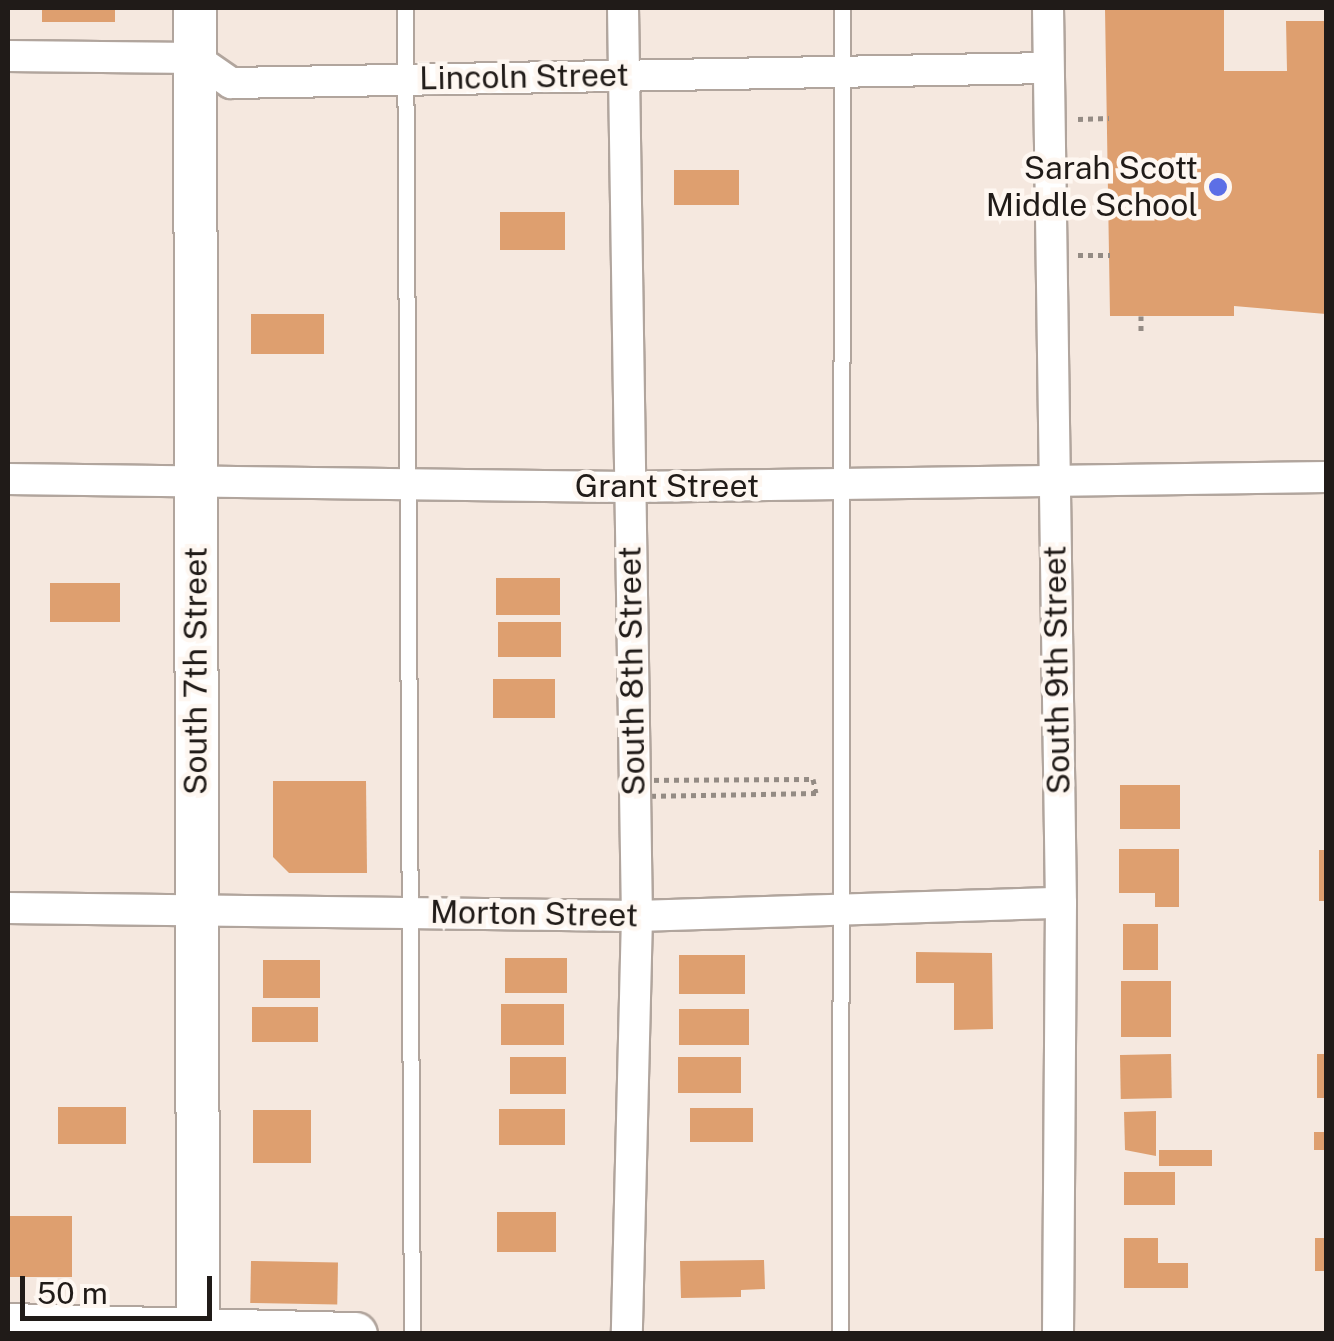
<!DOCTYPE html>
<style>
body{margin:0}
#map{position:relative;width:1334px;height:1341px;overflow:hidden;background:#f5e8df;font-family:"Public Sans",sans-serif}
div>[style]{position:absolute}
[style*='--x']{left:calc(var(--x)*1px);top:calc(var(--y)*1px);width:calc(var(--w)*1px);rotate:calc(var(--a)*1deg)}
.building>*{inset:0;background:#de9f6f;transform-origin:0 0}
.path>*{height:5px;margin-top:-2.5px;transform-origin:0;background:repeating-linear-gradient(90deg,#948b84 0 5px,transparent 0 10px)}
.roads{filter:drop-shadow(2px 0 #b1a59d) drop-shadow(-2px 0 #b1a59d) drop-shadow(0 2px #b1a59d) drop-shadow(0 -2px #b1a59d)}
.lane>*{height:15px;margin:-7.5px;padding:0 7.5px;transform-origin:7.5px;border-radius:7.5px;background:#fff}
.street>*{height:30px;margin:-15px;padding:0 15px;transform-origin:15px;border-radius:15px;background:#fff}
.secondary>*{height:42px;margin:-21px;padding:0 21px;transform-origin:21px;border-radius:21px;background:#fff}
.dots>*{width:28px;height:28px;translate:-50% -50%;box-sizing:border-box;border:5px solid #fef7f1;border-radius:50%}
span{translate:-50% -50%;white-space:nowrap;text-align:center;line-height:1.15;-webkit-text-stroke:9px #fef7f1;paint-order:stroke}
.street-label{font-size:32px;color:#201b18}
.poi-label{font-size:32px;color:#201b18}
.right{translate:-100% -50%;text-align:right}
.frame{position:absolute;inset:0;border:10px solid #201b18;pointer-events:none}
.scale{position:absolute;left:20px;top:1276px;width:192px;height:45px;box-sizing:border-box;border:5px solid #201b18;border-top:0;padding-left:12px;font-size:30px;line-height:35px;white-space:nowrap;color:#201b18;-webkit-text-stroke:8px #fef7f1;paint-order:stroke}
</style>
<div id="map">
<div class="building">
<i style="left:42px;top:8px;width:73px;height:14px"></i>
<i style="clip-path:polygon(1224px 8px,1224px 71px,1287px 71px,1286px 21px,1326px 21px,1326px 314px,1234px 306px,1234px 316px,1110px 316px,1105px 9px)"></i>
<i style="left:674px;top:170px;width:65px;height:35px"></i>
<i style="left:500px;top:212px;width:65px;height:38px"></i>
<i style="left:251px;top:314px;width:73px;height:40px"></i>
<i style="left:496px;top:578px;width:64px;height:37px"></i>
<i style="left:50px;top:583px;width:70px;height:39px"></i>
<i style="left:498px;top:622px;width:63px;height:35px"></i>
<i style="left:493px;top:679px;width:62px;height:39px"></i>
<i style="clip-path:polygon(273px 781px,366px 781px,367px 873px,289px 873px,273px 857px)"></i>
<i style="left:1120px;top:785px;width:60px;height:44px"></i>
<i style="clip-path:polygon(1119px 849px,1179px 849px,1179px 907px,1155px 907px,1155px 893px,1119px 893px)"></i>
<i style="left:1319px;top:850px;width:7px;height:51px"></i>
<i style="left:1123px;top:924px;width:35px;height:46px"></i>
<i style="clip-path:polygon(916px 952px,992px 953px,993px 1029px,954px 1030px,954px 983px,916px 983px)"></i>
<i style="left:679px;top:955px;width:66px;height:39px"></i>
<i style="left:505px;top:958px;width:62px;height:35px"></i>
<i style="left:263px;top:960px;width:57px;height:38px"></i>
<i style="left:1121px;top:981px;width:50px;height:56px"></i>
<i style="left:501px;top:1004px;width:63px;height:41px"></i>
<i style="left:252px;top:1007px;width:66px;height:35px"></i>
<i style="left:679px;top:1009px;width:70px;height:36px"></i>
<i style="left:1171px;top:1054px;width:44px;height:51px;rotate:89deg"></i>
<i style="left:1317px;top:1054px;width:9px;height:44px"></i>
<i style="left:510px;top:1057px;width:56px;height:37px"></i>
<i style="left:678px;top:1057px;width:63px;height:36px"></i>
<i style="left:58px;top:1107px;width:68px;height:37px"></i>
<i style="left:753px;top:1108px;width:34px;height:63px;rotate:90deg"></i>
<i style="left:565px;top:1109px;width:36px;height:66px;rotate:90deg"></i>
<i style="left:253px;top:1110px;width:58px;height:53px"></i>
<i style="clip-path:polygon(1156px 1111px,1156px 1156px,1125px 1150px,1124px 1112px)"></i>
<i style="left:1314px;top:1132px;width:12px;height:18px"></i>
<i style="left:1159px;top:1150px;width:53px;height:16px"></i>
<i style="left:1124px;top:1172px;width:51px;height:33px"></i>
<i style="left:497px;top:1212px;width:59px;height:40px"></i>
<i style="left:8px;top:1216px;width:64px;height:61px"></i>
<i style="clip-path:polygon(1124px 1238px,1158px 1238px,1158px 1263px,1188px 1263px,1188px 1288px,1124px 1288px)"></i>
<i style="left:1315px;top:1238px;width:11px;height:33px"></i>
<i style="clip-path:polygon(764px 1260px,765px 1289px,741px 1290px,741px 1297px,681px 1298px,680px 1261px)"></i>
<i style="left:251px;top:1261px;width:87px;height:42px;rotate:1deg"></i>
</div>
<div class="path">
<i style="--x:1078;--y:119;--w:31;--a:-2"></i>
<i style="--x:1078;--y:255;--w:32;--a:0"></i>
<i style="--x:1141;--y:316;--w:17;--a:90"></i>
<i style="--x:813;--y:779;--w:14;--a:78"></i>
<i style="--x:816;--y:793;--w:176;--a:179"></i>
<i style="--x:640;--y:796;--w:17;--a:-111"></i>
<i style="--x:634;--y:780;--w:179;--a:-0.3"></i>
</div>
<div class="roads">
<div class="lane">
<i style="--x:405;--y:8;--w:1326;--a:89.7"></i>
<i style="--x:840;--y:1334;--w:1326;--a:-89.91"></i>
</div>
<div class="street">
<i style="--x:623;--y:8;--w:908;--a:89.12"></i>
<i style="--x:637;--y:916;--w:418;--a:91.4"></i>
<i style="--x:1048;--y:8;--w:895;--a:89.17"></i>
<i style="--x:1061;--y:903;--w:431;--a:90.4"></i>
<i style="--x:8;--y:56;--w:187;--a:0.6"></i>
<i style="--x:195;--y:58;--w:44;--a:34.8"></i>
<i style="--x:231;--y:83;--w:817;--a:-1.05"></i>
<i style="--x:8;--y:479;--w:621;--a:0.74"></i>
<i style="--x:629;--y:487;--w:697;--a:-0.82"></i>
<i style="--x:8;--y:908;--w:629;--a:0.73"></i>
<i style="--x:637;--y:916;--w:424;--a:-1.8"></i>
</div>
<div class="secondary">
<i style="--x:195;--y:8;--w:1326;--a:89.87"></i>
<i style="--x:8;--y:1325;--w:348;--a:1.5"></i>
</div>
</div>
<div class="dots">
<i style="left:1218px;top:187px;background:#5c6fe6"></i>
</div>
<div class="street-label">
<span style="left:524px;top:77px;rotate:-1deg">Lincoln Street</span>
<span style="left:667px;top:486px">Grant Street</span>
<span style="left:1057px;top:670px;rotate:-91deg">South 9th Street</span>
<span style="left:196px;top:671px;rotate:-90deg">South 7th Street</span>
<span style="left:632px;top:671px;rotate:-91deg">South 8th Street</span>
<span style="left:534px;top:914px;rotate:1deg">Morton Street</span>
</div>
<div class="poi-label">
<span class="right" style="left:1198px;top:187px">Sarah Scott<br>Middle School</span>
</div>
<div class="frame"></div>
<div class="scale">50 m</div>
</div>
